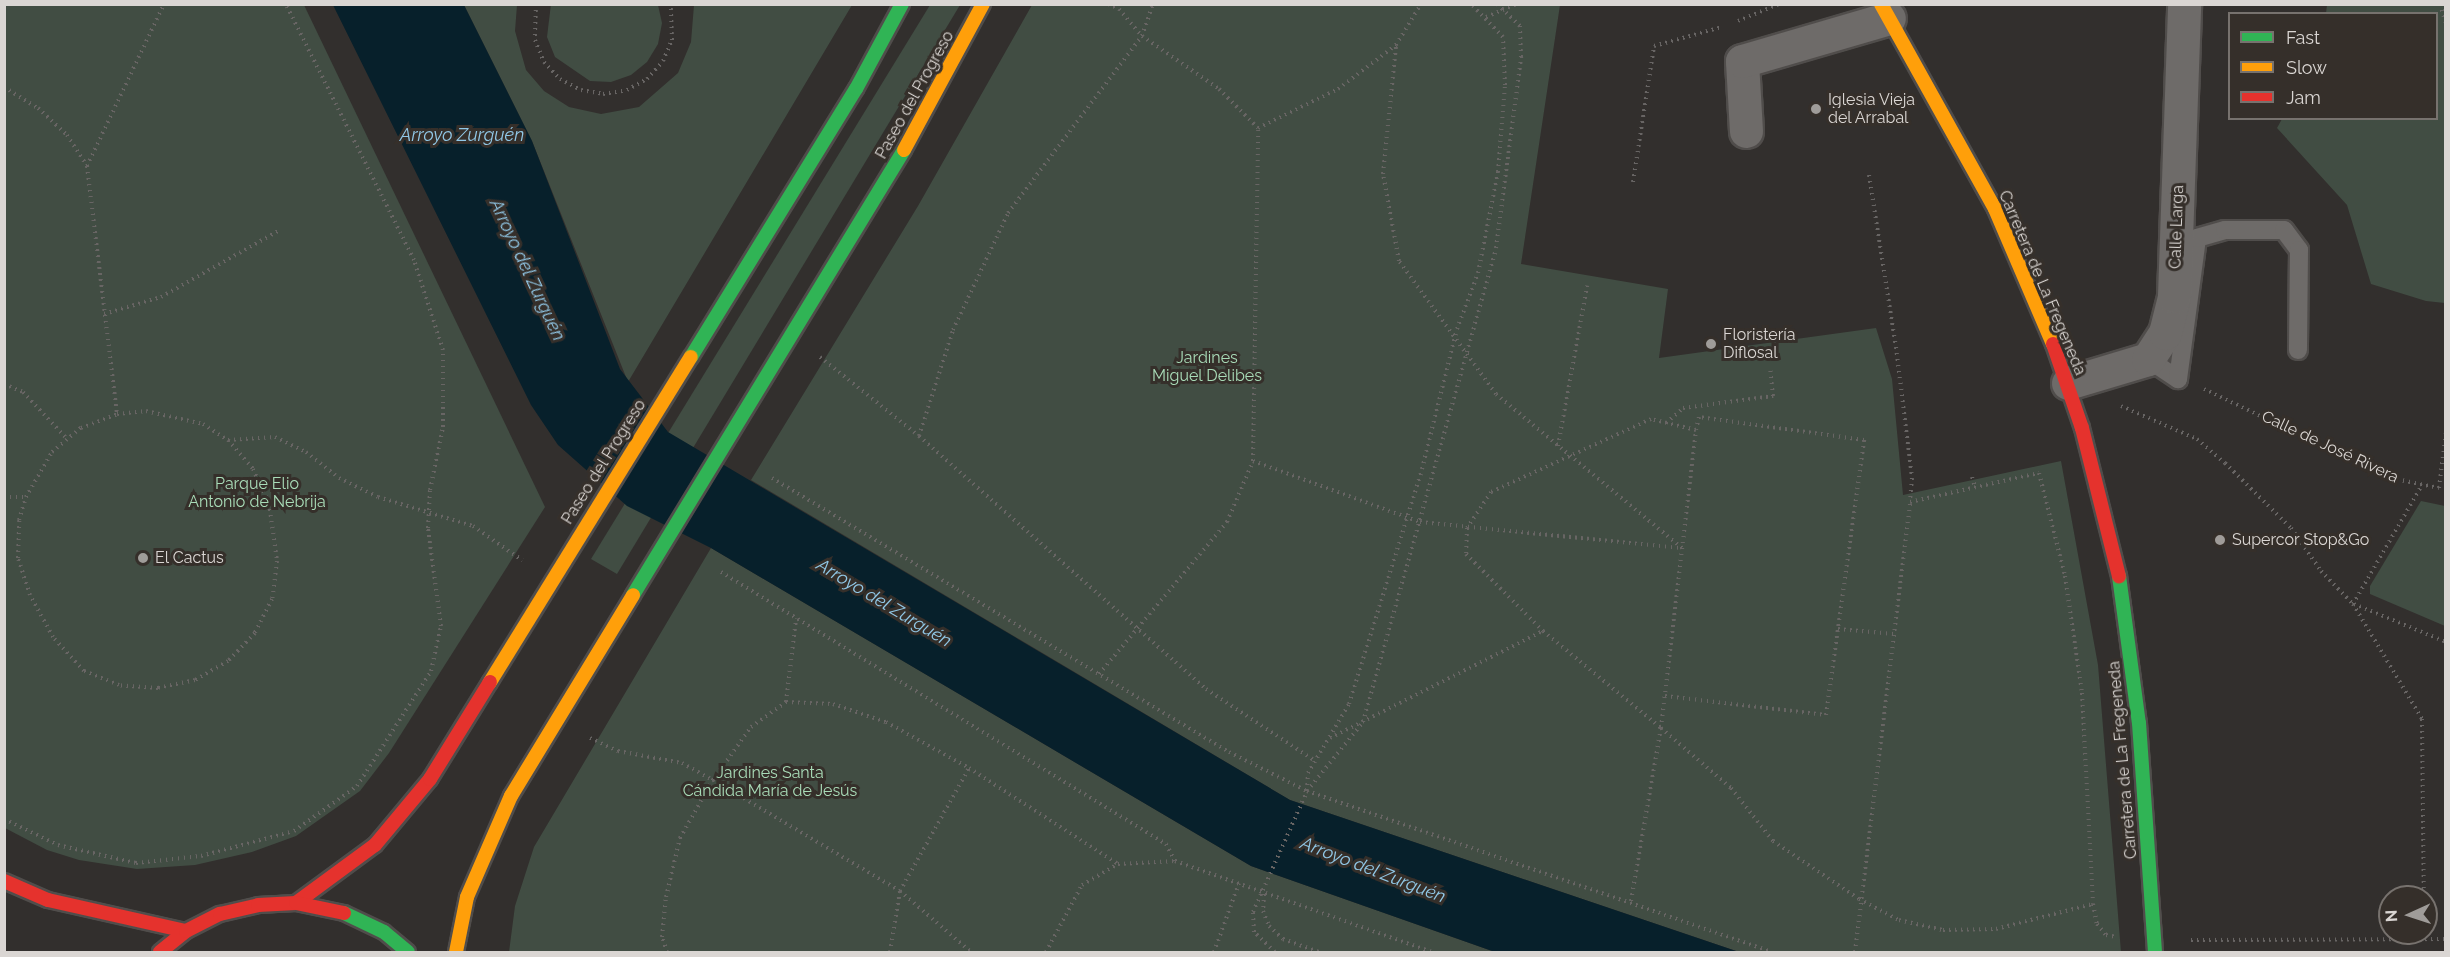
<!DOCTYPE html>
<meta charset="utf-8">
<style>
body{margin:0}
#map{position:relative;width:2450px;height:957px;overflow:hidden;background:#322f2d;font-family:Raleway,sans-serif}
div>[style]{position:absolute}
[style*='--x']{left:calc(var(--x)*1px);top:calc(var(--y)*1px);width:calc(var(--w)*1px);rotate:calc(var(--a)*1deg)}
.green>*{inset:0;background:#414d43}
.water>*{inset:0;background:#07202b}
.path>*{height:4px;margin-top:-2px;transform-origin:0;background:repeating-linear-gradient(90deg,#686564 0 1.5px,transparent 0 6px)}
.roads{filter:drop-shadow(2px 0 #504d4b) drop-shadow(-2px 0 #504d4b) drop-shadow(0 2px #504d4b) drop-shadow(0 -2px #504d4b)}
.lane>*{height:18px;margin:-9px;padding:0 9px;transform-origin:9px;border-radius:9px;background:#6e6b69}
.street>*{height:33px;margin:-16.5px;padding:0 16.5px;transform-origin:16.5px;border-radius:16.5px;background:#6e6b69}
.fast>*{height:14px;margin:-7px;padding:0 7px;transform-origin:7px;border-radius:7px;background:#30b455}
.slow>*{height:14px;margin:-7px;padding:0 7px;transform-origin:7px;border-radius:7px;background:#ff9f0a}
.jam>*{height:14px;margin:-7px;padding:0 7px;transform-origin:7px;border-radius:7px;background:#e5322d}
.dots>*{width:16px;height:16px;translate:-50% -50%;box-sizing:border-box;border:3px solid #352f2a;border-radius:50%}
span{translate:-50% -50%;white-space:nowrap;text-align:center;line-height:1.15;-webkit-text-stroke:6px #352f2a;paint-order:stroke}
.street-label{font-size:16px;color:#dad6d3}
.poi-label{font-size:16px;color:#dad6d3}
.left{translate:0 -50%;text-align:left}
.park-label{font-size:16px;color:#a9dcb8}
.water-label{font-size:18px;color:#91c8e7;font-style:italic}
.frame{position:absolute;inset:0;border:6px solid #dad6d3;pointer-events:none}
.legend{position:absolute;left:2228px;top:12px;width:210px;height:108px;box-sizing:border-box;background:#352f2a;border:2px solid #77726e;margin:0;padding:8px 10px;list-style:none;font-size:18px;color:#dad6d3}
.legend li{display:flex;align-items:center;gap:12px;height:30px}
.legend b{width:30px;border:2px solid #77726e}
.north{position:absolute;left:2378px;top:885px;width:60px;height:60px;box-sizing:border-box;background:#352f2a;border:2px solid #77726e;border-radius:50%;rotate:267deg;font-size:16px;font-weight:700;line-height:24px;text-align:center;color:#dad6d3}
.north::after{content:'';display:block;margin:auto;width:21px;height:27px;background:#9f9c99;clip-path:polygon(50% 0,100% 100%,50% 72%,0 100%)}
</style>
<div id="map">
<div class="green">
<i style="clip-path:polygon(551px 4px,658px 5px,662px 23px,658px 44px,647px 62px,631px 75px,611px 82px,590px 81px,555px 57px,547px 37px)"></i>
<i style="clip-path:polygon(4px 5px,304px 5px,545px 507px,389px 753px,360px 791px,296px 836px,252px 852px,195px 865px,137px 869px,79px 860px,47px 850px,5px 828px)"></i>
<i style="clip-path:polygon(464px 5px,517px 5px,515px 31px,526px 70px,544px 91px,569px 107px,601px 114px,639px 107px,678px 73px,691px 42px,694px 5px,852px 5px,628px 382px,532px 141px)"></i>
<i style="clip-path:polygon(930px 5px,960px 5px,617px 574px,591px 559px)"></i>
<i style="clip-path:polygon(1032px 5px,1560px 5px,1521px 264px,1668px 289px,1659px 358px,1876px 328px,1892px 379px,1903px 495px,2061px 461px,2098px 665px,2121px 952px,1739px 952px,1290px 800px,751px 480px,918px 206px)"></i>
<i style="clip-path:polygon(2327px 5px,2445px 5px,2445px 303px,2426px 301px,2371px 284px,2347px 205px,2277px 128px,2282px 119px,2436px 118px,2436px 14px,2326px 13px)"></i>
<i style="clip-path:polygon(2421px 501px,2445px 506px,2445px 626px,2370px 594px,2370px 586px)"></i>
<i style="clip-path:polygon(711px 548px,1251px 866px,1495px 952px,509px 952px,515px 906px,534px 847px)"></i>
</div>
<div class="water">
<i style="clip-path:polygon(333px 5px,464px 5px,532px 141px,620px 369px,668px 432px,1290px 800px,1739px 952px,1495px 952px,1251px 866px,711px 548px,627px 506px,558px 445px,531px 405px)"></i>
</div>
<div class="path">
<i style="--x:536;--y:4;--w:36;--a:92"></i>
<i style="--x:535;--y:40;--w:24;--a:68"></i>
<i style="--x:544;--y:62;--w:23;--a:47"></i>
<i style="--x:560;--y:79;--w:24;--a:28"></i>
<i style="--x:581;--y:90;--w:22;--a:10"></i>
<i style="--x:603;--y:94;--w:24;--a:-9"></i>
<i style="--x:627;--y:90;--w:23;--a:-29"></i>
<i style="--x:647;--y:79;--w:24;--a:-48"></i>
<i style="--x:663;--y:61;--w:23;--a:-67"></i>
<i style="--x:672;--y:40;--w:36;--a:-92"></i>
<i style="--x:1108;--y:4;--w:12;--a:24"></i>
<i style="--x:1119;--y:9;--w:35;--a:50"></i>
<i style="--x:1142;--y:36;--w:93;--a:34.5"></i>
<i style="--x:1219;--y:89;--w:55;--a:45"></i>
<i style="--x:1258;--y:128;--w:89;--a:-26"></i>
<i style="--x:1338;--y:89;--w:73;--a:-37.2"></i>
<i style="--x:1396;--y:45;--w:48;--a:-58.6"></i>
<i style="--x:2440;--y:4;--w:21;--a:73"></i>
<i style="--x:1486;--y:17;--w:33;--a:-23"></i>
<i style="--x:1738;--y:21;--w:44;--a:-22.5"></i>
<i style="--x:4;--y:87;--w:40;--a:32"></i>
<i style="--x:38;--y:108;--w:40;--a:43"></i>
<i style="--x:67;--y:135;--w:37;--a:57"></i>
<i style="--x:87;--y:166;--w:250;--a:83.1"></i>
<i style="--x:87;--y:166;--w:179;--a:-64.6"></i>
<i style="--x:1869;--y:175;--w:174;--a:81.1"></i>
<i style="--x:1896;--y:347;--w:132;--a:83"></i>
<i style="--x:1912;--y:478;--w:24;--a:95"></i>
<i style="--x:1633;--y:182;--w:138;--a:-81.2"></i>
<i style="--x:1654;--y:46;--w:71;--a:-15.6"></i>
<i style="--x:104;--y:314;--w:59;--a:-16.6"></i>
<i style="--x:161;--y:297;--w:137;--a:-29.4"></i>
<i style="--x:820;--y:357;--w:127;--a:38.6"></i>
<i style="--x:919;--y:436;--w:383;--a:41.4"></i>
<i style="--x:1206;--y:689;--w:131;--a:33.4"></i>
<i style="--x:4;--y:384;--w:21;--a:23"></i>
<i style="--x:23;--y:392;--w:64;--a:46.9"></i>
<i style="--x:2204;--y:389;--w:207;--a:25.5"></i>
<i style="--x:2391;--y:478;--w:49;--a:11.8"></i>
<i style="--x:2439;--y:488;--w:56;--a:-82.9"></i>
<i style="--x:2121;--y:406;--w:83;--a:23.5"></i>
<i style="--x:2197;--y:439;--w:37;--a:41"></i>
<i style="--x:2225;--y:463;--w:93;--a:44.6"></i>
<i style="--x:2291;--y:528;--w:52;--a:55.1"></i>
<i style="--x:2321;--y:571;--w:46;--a:45.9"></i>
<i style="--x:2353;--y:604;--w:134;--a:59"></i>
<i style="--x:2422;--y:719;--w:178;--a:89.4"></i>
<i style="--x:146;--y:411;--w:58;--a:12.8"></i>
<i style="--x:203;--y:424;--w:30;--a:33"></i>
<i style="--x:228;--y:440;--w:38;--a:49"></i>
<i style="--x:253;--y:469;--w:38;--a:65"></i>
<i style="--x:269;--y:503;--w:59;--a:82.1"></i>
<i style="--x:277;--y:561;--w:38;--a:97"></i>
<i style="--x:272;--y:599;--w:38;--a:117"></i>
<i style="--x:255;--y:633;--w:39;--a:134"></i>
<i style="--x:228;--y:661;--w:38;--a:150"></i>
<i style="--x:195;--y:680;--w:38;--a:168"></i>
<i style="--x:158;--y:688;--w:39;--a:-176"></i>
<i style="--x:119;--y:685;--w:38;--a:-158"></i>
<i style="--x:84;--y:671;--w:46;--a:-132.4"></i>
<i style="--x:53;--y:637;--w:48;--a:-118.7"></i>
<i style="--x:30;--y:595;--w:39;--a:-108"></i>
<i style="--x:18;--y:558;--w:38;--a:-88"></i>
<i style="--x:19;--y:520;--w:24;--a:-73"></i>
<i style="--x:26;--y:497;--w:52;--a:-60"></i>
<i style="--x:52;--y:452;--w:38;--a:-40"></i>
<i style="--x:81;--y:428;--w:39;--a:-21"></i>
<i style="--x:117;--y:414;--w:29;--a:-6"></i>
<i style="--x:1666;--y:423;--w:23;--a:-41"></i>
<i style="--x:1683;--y:408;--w:91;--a:-7.6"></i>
<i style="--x:1773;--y:396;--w:29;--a:-96"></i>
<i style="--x:919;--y:436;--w:111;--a:-72.2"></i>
<i style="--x:953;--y:330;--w:129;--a:-64.8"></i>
<i style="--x:1008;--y:213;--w:222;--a:-52.9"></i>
<i style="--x:1142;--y:36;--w:34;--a:-71"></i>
<i style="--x:228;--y:440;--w:47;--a:-3.7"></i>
<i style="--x:275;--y:437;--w:34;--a:26"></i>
<i style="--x:306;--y:452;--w:42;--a:38.2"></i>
<i style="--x:339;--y:478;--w:43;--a:26"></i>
<i style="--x:378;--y:497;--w:99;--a:17"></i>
<i style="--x:473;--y:526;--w:60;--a:34.8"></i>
<i style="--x:1558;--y:446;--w:163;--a:-79.7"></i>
<i style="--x:1253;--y:461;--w:178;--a:20.1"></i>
<i style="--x:1420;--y:522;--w:263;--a:5.7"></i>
<i style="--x:1682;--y:548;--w:241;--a:-140.4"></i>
<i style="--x:1496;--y:394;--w:165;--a:-126.1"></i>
<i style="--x:1399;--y:261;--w:88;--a:-100.4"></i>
<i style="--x:1383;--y:174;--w:130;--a:-84.2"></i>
<i style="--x:1972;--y:477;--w:10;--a:73"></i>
<i style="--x:772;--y:478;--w:533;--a:30.95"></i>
<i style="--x:1229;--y:752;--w:87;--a:26.6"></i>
<i style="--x:1307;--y:791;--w:491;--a:19.1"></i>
<i style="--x:4;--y:497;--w:22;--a:0"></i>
<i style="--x:721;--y:572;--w:522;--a:31.43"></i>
<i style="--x:1166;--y:844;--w:19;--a:62"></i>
<i style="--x:2353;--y:604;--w:138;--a:-59.9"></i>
<i style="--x:2354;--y:604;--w:100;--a:22.4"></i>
<i style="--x:1838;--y:629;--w:56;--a:5.1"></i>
<i style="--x:1099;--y:674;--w:199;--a:-49.9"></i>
<i style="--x:1227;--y:522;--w:66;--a:-66.9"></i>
<i style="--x:1253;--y:461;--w:333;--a:-89.1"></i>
<i style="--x:1665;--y:696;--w:162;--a:6.7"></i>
<i style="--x:1826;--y:715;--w:278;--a:-82.1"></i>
<i style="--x:1864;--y:440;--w:167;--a:-172.1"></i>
<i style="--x:1699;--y:417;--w:13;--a:103"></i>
<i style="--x:786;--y:702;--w:84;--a:-83.1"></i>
<i style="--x:590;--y:738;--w:31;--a:25"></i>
<i style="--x:618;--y:751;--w:65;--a:10.6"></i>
<i style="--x:682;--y:763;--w:35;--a:29"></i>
<i style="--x:713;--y:780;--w:217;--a:30.7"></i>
<i style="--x:900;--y:891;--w:94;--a:40.7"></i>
<i style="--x:1330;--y:738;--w:238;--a:-26.7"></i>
<i style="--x:1307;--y:791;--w:18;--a:-87"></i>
<i style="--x:1308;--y:773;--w:80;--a:-59.3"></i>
<i style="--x:1349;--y:704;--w:246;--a:-72.7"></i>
<i style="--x:1422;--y:469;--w:144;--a:-76"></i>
<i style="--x:1457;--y:329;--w:60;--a:-69.4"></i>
<i style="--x:1478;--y:273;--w:103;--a:-78.8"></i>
<i style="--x:1498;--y:172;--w:87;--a:-85.4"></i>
<i style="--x:1505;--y:85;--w:48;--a:-92.4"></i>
<i style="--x:1503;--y:37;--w:46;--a:-134.1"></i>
<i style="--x:4;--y:819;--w:60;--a:25.7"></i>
<i style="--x:58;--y:845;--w:80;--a:13"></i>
<i style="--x:136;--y:863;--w:65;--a:-6.1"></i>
<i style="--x:201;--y:856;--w:96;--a:-15"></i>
<i style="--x:294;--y:831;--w:77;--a:-35.5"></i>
<i style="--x:357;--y:786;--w:137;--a:-57.2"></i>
<i style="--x:431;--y:671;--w:46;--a:-77.5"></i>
<i style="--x:441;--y:626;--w:99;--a:-97.6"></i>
<i style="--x:428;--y:528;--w:38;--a:-87"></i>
<i style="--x:430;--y:490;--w:64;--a:-78.3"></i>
<i style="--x:443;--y:427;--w:77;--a:-90"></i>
<i style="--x:443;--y:350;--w:95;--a:-107.9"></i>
<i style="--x:414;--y:260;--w:286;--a:-116.6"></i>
<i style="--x:1264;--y:894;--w:17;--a:93"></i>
<i style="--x:1263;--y:911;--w:16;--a:68"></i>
<i style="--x:1269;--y:926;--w:19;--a:43"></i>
<i style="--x:1283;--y:939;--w:38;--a:20"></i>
<i style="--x:1631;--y:901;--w:176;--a:-80.2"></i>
<i style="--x:1661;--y:728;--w:300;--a:-83.3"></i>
<i style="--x:1696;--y:430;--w:46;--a:-166.3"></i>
<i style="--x:1651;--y:419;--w:176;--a:155.5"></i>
<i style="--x:1491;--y:492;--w:43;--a:123.7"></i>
<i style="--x:1467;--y:528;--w:26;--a:92"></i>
<i style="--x:1466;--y:554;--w:109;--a:45"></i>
<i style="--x:1543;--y:631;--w:153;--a:39.4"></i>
<i style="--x:1661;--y:728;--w:92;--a:40.6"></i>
<i style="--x:1731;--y:788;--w:68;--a:51.6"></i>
<i style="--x:1773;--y:841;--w:104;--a:34"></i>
<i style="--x:1859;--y:899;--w:45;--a:27.7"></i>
<i style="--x:1899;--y:920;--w:45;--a:12.8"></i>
<i style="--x:1943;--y:930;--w:53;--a:-1.1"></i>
<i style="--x:1996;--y:929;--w:100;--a:-14.5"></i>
<i style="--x:2191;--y:940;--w:255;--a:-0.2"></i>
<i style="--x:667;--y:952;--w:16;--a:-108"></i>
<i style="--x:662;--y:937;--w:40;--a:-84.3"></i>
<i style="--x:666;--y:897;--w:61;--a:-76.7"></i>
<i style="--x:680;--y:838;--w:67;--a:-60.4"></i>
<i style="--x:713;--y:780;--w:65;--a:-54.4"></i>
<i style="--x:751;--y:727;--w:43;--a:-35.5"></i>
<i style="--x:786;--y:702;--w:47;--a:2.4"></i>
<i style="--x:833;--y:704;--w:56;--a:18.8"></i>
<i style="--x:886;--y:722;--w:95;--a:29"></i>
<i style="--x:969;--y:768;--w:177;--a:32.8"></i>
<i style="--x:890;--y:952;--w:62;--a:-80.7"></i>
<i style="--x:900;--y:891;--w:141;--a:-60.7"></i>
<i style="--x:1046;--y:952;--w:76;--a:-61.8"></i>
<i style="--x:1082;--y:885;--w:42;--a:-30.3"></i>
<i style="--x:1118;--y:864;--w:57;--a:-3"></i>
<i style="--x:1175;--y:861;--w:273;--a:19.5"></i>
<i style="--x:1214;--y:952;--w:73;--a:-70.1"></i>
<i style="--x:1275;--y:952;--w:29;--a:-136"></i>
<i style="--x:1254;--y:932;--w:20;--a:-93"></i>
<i style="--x:1253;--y:912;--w:133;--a:-65.9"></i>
<i style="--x:1307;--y:791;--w:89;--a:-50.9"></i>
<i style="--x:1363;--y:722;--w:492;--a:-74.3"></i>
<i style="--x:1496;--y:248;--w:193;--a:-82.5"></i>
<i style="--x:1521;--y:57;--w:31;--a:-92"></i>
<i style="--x:1520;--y:26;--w:32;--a:-136"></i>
<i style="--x:1855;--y:952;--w:453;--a:-83"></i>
<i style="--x:1910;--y:502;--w:132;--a:-12.7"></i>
<i style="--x:2039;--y:473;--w:106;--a:75.8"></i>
<i style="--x:2065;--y:576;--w:118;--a:81.7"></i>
<i style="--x:2082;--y:693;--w:211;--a:87"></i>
<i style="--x:2093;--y:904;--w:20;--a:79"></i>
<i style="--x:2097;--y:924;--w:14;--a:51"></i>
<i style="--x:2106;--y:935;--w:11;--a:10"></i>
</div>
<div class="roads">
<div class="lane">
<i style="--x:2148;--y:359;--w:36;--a:34"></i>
<i style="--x:2178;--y:379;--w:142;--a:-82.3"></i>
<i style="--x:2197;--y:238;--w:29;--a:-16"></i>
<i style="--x:2225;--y:230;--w:59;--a:0"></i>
<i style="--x:2284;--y:230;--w:25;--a:53"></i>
<i style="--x:2299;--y:250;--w:100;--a:90.6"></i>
</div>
<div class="street">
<i style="--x:1746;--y:131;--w:70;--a:-93.3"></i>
<i style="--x:1742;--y:61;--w:153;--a:-16.3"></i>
<i style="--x:2068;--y:383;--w:84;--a:-16.7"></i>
<i style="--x:2148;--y:359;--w:31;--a:-57"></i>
<i style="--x:2165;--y:333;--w:38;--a:-76"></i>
<i style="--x:2174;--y:296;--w:292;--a:-88"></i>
</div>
<div class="fast">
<i style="--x:691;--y:357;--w:315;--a:-58.4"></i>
<i style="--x:856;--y:89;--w:97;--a:-61.6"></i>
<i style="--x:2119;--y:576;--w:148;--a:82.3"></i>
<i style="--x:2139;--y:723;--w:230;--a:86"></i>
<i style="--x:633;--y:595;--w:521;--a:-58.66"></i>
<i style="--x:344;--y:913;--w:44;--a:25.4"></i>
<i style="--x:384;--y:932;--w:31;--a:40"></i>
</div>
<div class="slow">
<i style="--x:1881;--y:4;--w:235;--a:60.9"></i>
<i style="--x:1995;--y:209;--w:147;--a:66.8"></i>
<i style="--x:904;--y:150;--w:166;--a:-61.6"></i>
<i style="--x:490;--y:682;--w:382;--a:-58.3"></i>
<i style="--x:456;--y:952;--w:56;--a:-78.7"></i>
<i style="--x:467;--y:897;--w:110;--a:-66.5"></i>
<i style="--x:511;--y:796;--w:235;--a:-58.7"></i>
</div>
<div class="jam">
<i style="--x:2053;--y:344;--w:89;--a:71"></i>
<i style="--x:2082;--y:428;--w:153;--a:76"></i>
<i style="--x:4;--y:881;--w:48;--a:23.4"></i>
<i style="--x:48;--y:900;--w:141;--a:12.7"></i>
<i style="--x:296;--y:903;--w:98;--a:-36.3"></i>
<i style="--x:375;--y:845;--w:86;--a:-50.2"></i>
<i style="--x:430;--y:779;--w:114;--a:-58.3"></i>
<i style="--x:160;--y:952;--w:33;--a:-39"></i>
<i style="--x:186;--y:931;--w:38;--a:-27"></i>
<i style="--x:220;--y:914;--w:39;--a:-13"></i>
<i style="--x:258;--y:905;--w:38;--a:-3"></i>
<i style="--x:296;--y:903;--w:49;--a:11.8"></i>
</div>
</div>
<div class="dots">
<i style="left:1816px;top:109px;background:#9f9c99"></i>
<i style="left:1711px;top:344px;background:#9f9c99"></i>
<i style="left:2220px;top:540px;background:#9f9c99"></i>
<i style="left:143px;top:558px;background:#9f9c99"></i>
</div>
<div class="street-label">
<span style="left:915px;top:95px;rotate:-61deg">Paseo del Progreso</span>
<span style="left:2177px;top:227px;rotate:-88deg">Calle Larga</span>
<span style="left:2042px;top:283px;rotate:67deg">Carretera de La Fregeneda</span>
<span style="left:2330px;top:447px;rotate:25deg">Calle de José Rivera</span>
<span style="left:604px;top:462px;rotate:-58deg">Paseo del Progreso</span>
<span style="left:2123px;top:760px;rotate:-95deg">Carretera de La Fregeneda</span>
</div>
<div class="poi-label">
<span class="left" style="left:1828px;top:109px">Iglesia Vieja<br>del Arrabal</span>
<span class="left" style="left:1723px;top:344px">Floristería<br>Diflosal</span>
<span class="left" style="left:2232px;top:540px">Supercor Stop&amp;Go</span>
<span class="left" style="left:155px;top:558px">El Cactus</span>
</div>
<div class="park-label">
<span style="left:1207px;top:367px">Jardines<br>Miguel Delibes</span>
<span style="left:257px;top:493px">Parque Elio<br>Antonio de Nebrija</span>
<span style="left:770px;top:782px">Jardines Santa<br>Cándida María de Jesús</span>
</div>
<div class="water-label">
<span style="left:462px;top:135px">Arroyo Zurguén</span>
<span style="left:527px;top:270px;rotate:65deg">Arroyo del Zurguén</span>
<span style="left:884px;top:603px;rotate:31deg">Arroyo del Zurguén</span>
<span style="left:1373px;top:870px;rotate:21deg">Arroyo del Zurguén</span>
</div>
<div class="frame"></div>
<ul class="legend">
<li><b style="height:8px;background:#30b455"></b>Fast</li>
<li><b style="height:8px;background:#ff9f0a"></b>Slow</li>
<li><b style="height:8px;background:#e5322d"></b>Jam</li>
</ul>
<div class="north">N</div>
</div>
